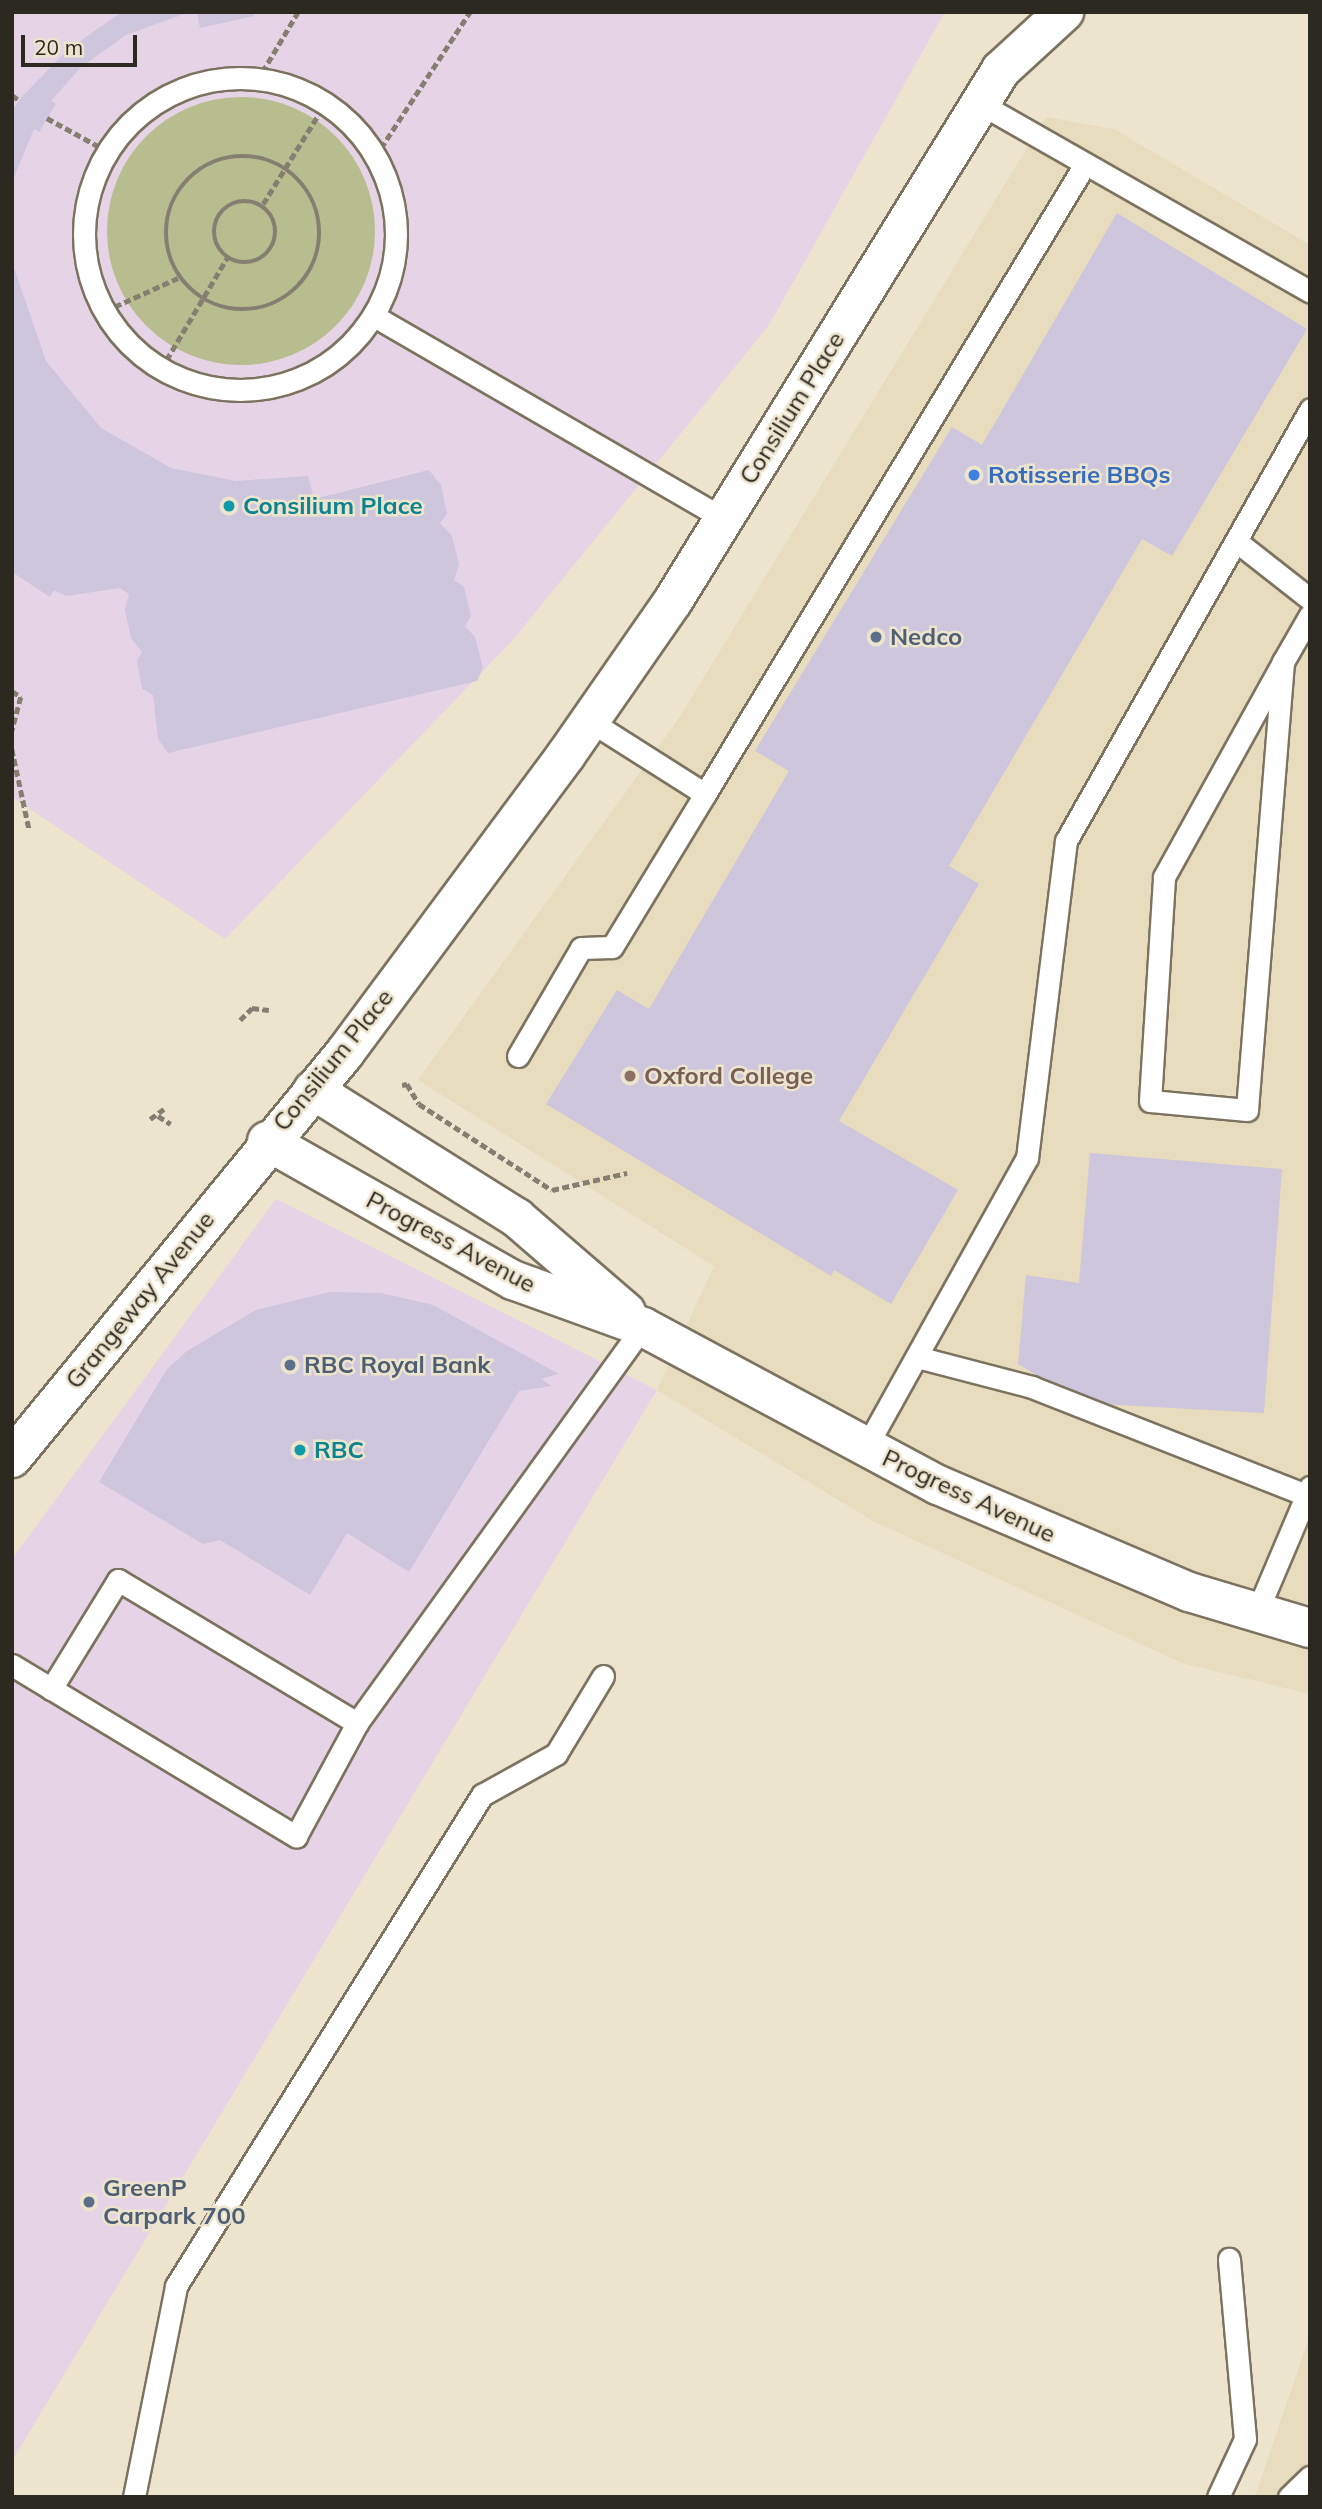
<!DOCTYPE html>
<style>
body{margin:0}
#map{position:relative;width:1322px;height:2509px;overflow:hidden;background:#ece4cd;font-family:Mulish,sans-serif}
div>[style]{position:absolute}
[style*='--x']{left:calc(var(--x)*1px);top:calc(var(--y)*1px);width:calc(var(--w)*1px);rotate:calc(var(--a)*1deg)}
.commercial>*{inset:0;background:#e5d4e6}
.built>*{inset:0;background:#e7dcbd}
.green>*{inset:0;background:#b7bd8f}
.round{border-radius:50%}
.building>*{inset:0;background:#cdc6dc}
.path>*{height:4.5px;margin-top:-2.25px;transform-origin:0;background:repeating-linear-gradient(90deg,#847f70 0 7px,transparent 0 10.5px)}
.path>.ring{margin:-2.25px;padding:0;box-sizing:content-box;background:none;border:4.5px solid #847f70;border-radius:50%}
.roads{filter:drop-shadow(2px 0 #7b735f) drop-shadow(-2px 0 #7b735f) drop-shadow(0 2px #7b735f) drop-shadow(0 -2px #7b735f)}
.lane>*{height:21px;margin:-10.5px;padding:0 10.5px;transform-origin:10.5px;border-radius:10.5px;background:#fff}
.lane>.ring{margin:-10.5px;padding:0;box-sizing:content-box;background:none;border:21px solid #fff;border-radius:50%}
.secondary>*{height:38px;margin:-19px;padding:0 19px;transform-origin:19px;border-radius:19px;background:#fff}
.dots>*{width:19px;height:19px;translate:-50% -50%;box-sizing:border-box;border:4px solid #ece4cd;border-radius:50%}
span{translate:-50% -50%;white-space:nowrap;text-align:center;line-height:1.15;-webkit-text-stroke:5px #ece4cd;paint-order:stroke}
.street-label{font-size:24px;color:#2c2921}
.shop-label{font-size:24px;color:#366cbe;font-weight:700}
.left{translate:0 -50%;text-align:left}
.culture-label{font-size:24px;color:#0d838f;font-weight:700}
.service-label{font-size:24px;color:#4e5e75;font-weight:700}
.education-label{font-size:24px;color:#785e54;font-weight:700}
.frame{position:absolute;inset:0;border:14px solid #2c2921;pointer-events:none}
.scale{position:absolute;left:21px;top:35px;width:116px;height:32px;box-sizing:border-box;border:4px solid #2c2921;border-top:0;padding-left:9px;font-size:21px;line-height:24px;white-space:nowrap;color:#2c2921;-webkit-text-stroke:5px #ece4cd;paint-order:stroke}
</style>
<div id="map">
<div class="commercial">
<i style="clip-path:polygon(12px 12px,945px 12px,769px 325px,512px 641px,225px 939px,12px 797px)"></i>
<i style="clip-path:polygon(276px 1199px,657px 1390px,12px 2461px,12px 1559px)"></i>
</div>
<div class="built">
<i style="clip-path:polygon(1046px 117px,1114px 129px,1310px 245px,1310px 1694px,1182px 1663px,873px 1521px,657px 1390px,714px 1266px,418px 1080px,679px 718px)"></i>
<i style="clip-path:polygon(1310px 2334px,1310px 2497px,1255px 2497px)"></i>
</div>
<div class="green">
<i class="round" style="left:107px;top:97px;width:268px;height:268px"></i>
</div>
<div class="building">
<i style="clip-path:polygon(122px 12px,184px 14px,126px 35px,81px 67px,51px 101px,56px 104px,39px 132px,34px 129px,12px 182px,12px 111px,19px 100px,67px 50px)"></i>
<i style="clip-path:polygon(197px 12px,253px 12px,254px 16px,200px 28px)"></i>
<i style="clip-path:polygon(1117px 213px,1307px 329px,1172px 556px,1142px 539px,949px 866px,979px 884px,839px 1121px,958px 1190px,891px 1304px,834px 1270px,831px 1276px,546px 1104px,617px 990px,649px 1009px,789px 771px,755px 751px,761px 741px,952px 427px,982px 445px)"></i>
<i style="clip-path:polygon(12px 262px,46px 361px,101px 428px,171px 468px,236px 481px,308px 476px,314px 499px,429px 470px,441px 485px,447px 514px,440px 523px,452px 536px,459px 565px,454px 580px,464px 587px,471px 616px,465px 626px,475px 637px,483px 668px,477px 681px,168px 753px,158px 739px,153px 695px,142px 689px,137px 661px,142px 652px,131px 638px,125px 610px,129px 594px,120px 588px,66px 596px,54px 590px,50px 597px,12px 572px)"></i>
<i style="clip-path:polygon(1090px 1153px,1282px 1169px,1264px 1413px,1082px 1403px,1018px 1364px,1026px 1275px,1079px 1283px)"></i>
<i style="clip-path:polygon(330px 1292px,381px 1293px,433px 1305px,559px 1374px,541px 1379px,552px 1386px,519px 1391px,409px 1572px,347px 1533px,310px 1595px,220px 1540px,203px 1544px,99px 1482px,167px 1369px,187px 1351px,256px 1310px)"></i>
</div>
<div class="path">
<i style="--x:257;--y:81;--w:80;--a:-59.3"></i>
<i style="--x:12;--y:95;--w:9;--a:36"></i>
<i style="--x:47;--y:118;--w:68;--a:28.8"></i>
<i class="ring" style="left:166px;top:156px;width:149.5px;height:149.5px"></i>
<i style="--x:375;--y:157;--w:173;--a:-56.8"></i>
<i class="ring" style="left:214px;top:201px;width:57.5px;height:57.5px"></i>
<i style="--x:263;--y:204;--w:118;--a:-58.2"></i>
<i style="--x:105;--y:311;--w:80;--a:-24.3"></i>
<i style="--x:161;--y:369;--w:129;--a:-59.3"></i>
<i style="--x:12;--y:691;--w:11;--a:34"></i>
<i style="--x:21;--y:697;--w:35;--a:105"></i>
<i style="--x:12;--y:749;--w:81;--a:77.9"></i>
<i style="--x:252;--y:1008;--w:17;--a:7"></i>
<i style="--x:240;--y:1020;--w:17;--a:-45"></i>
<i style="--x:402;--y:1085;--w:5;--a:-11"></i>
<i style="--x:407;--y:1084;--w:23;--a:59"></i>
<i style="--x:419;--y:1104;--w:158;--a:32.9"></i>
<i style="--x:552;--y:1190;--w:77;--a:-12.8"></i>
<i style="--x:158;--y:1116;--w:15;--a:32"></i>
<i style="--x:150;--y:1119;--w:17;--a:-36"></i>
</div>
<div class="roads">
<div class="lane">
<i class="ring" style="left:84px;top:78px;width:291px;height:291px"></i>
<i style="--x:981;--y:104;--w:379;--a:29.7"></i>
<i style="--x:374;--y:316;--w:405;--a:30.1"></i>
<i style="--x:1236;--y:541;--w:94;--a:38.1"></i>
<i style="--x:1283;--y:662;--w:449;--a:94.6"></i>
<i style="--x:1247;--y:1110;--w:97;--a:-174.7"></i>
<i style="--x:1150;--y:1101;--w:224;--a:-86.4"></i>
<i style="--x:1164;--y:877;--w:246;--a:-61"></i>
<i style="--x:1283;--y:662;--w:54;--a:-60.1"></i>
<i style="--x:590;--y:721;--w:136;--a:32.4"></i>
<i style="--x:705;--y:794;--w:736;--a:-58.9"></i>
<i style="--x:518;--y:1056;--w:125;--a:-59.7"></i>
<i style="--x:581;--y:948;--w:31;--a:-2"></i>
<i style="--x:612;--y:947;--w:179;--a:-58.7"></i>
<i style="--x:917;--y:1357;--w:119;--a:14.6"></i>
<i style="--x:1032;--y:1387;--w:295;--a:21.5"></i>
<i style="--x:866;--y:1447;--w:331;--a:-60.9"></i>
<i style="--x:1027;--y:1158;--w:319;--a:-83"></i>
<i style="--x:1066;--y:841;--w:496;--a:-60.5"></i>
<i style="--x:1256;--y:1614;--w:138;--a:-67"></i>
<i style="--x:12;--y:1665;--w:332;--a:31.1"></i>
<i style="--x:296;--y:1836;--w:128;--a:-61.6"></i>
<i style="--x:357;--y:1723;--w:488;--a:-54.2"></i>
<i style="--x:51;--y:1689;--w:128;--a:-58.4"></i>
<i style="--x:118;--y:1580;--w:279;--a:30.9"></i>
<i style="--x:134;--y:2497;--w:215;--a:-78.7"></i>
<i style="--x:176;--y:2286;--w:579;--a:-58.07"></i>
<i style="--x:482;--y:1795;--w:85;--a:-29"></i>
<i style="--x:556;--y:1754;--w:91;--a:-58.9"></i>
<i style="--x:1218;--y:2497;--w:64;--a:-65"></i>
<i style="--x:1245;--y:2439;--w:181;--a:-95.1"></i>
<i style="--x:1289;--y:2497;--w:29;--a:-44"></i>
</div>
<div class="secondary">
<i style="--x:313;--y:1090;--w:241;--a:32.1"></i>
<i style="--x:517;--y:1218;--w:144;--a:40.8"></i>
<i style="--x:267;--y:1141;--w:283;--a:29.5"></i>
<i style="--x:513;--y:1280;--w:138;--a:19.9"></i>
<i style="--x:643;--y:1327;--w:335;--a:28.2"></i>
<i style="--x:938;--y:1485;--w:273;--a:23.1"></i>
<i style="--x:1189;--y:1592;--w:126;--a:16.6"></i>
<i style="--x:12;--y:1458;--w:523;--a:-50.59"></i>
<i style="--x:344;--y:1054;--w:372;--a:-53.4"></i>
<i style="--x:566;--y:755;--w:188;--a:-55.2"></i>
<i style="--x:673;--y:601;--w:624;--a:-58.3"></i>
<i style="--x:1001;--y:70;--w:86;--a:-42.6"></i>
</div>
</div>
<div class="dots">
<i style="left:974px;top:475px;background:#3f7fe0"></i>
<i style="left:229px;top:506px;background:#0f9aa8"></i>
<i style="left:876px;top:637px;background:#5c6f8a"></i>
<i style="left:630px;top:1076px;background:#8d6e63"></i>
<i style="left:290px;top:1365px;background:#5c6f8a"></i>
<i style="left:300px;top:1450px;background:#0f9aa8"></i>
<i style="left:89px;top:2202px;background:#5c6f8a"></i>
</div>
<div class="street-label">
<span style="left:792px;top:408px;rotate:-58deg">Consilium Place</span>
<span style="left:333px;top:1060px;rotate:-51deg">Consilium Place</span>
<span style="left:451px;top:1242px;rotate:28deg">Progress Avenue</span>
<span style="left:140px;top:1300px;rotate:-51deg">Grangeway Avenue</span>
<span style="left:969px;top:1496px;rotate:25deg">Progress Avenue</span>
</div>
<div class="shop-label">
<span class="left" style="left:988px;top:475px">Rotisserie BBQs</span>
</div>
<div class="culture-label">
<span class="left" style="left:243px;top:506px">Consilium Place</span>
<span class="left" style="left:314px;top:1450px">RBC</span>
</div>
<div class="service-label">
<span class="left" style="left:890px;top:637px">Nedco</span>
<span class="left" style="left:304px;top:1365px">RBC Royal Bank</span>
<span class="left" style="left:103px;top:2202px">GreenP<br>Carpark 700</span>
</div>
<div class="education-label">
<span class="left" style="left:644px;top:1076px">Oxford College</span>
</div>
<div class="frame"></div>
<div class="scale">20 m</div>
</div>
